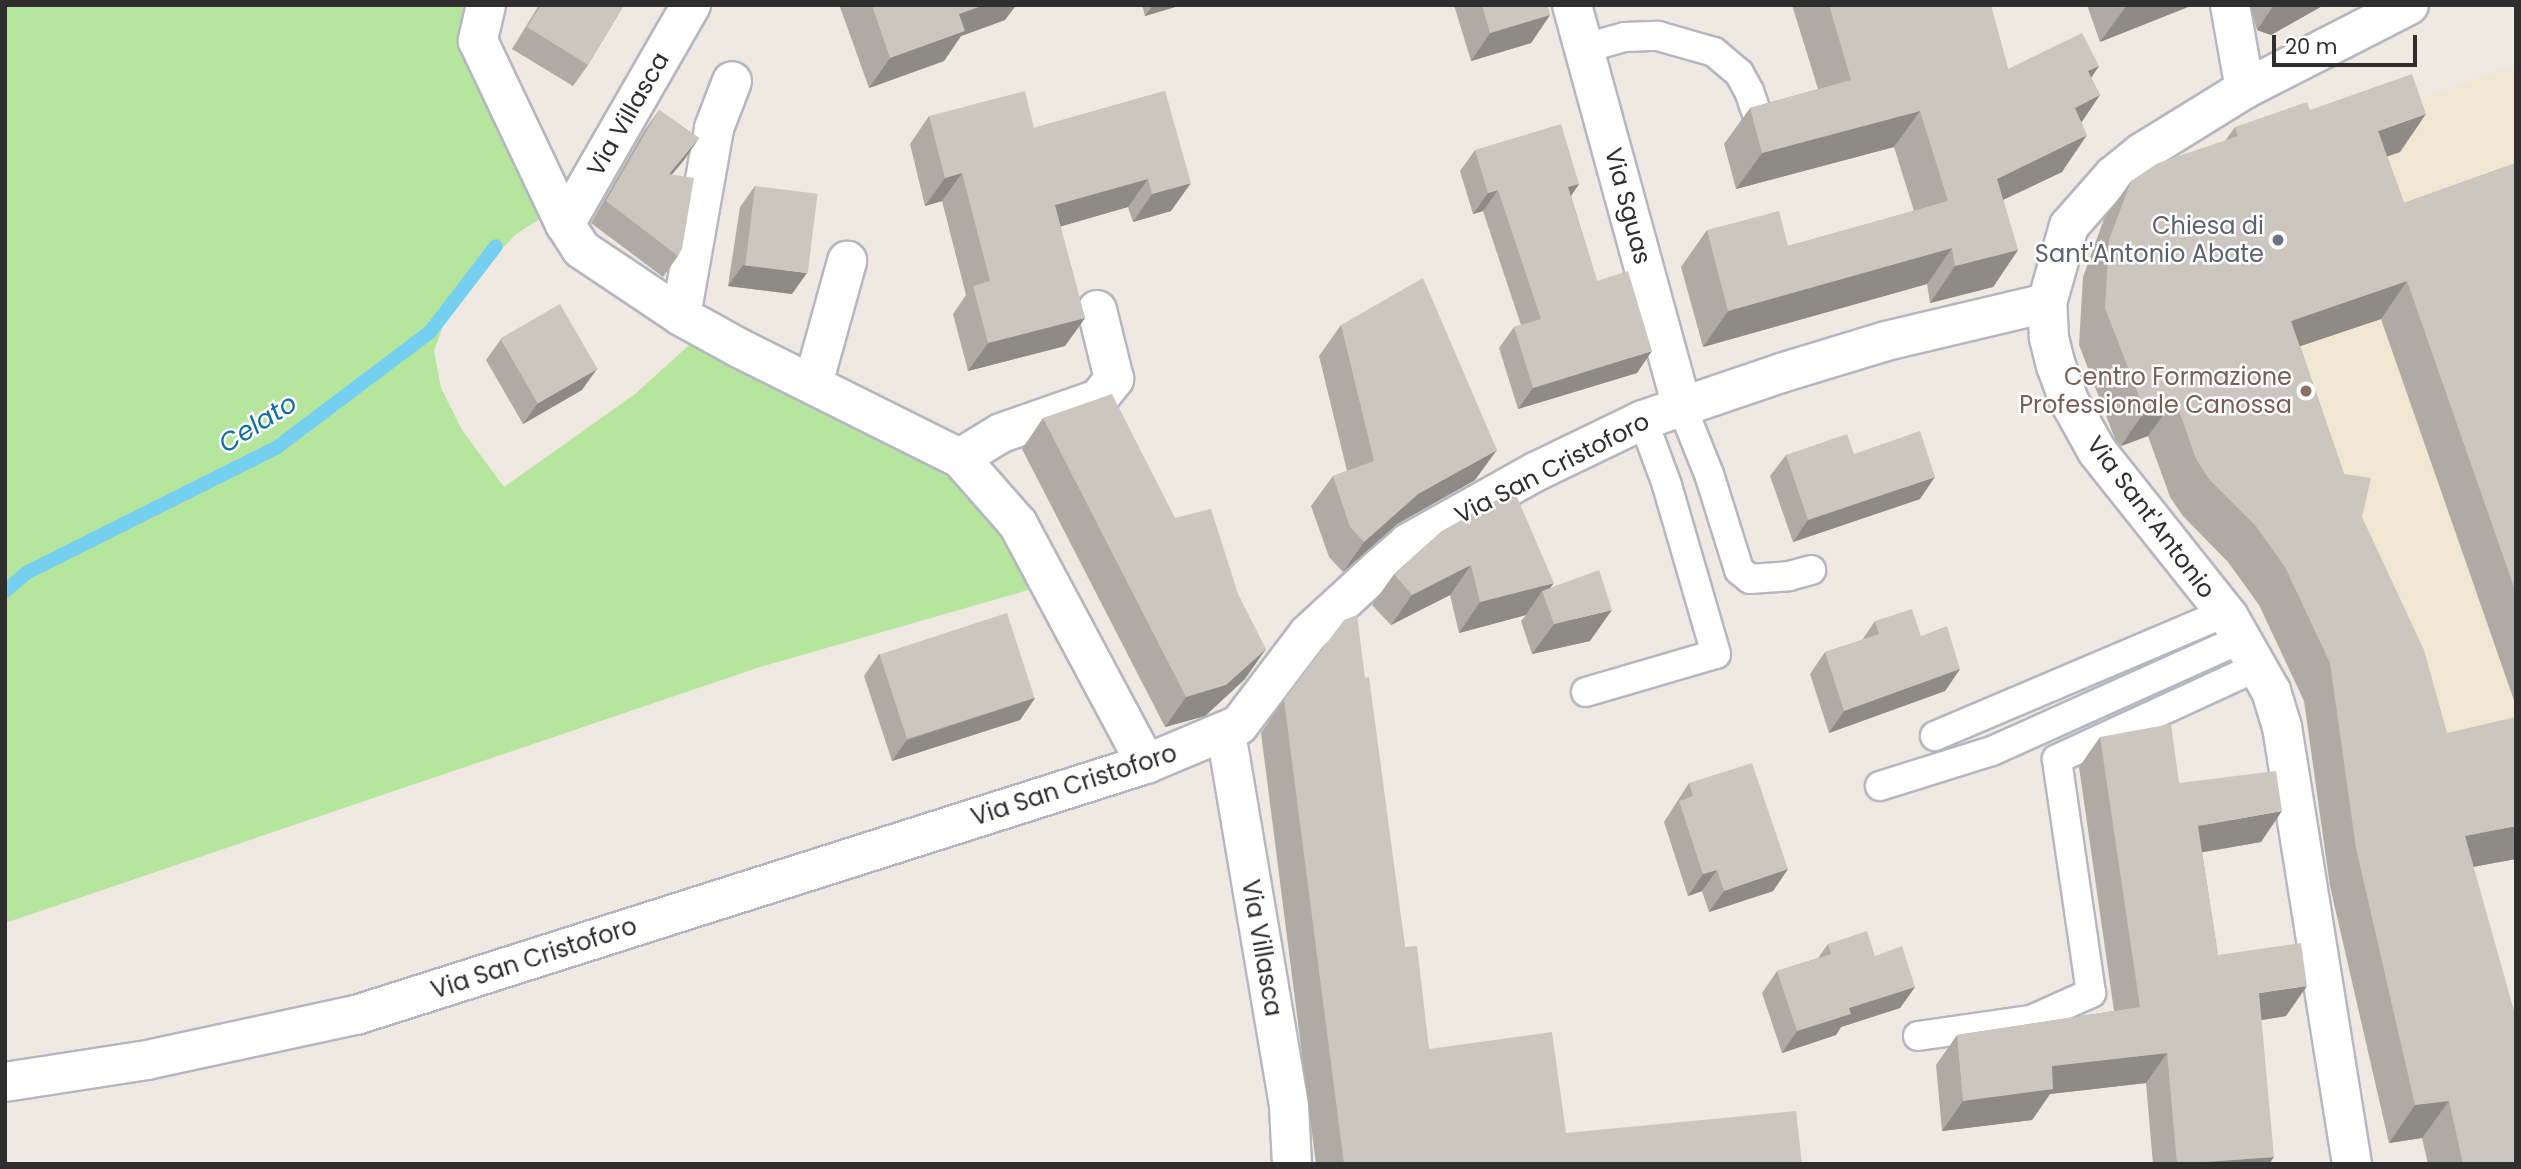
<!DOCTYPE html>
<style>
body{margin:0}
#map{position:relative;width:2521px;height:1169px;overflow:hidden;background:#efe9e1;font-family:Poppins,sans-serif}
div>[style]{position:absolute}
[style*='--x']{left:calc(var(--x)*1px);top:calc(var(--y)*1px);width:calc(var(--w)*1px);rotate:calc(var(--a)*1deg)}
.education>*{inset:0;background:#f0e6d1}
.green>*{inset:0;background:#b6e59e}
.stream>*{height:14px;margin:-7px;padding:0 7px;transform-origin:7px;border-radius:7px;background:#75cff0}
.roads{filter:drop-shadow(2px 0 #b4b7c1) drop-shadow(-2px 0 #b4b7c1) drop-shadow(0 2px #b4b7c1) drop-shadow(0 -2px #b4b7c1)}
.lane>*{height:28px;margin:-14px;padding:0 14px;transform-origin:14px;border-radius:14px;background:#fff}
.street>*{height:38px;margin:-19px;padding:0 19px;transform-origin:19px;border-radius:19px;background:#fff}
.wall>*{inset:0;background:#afaba4}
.shaded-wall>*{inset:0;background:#8e8b86}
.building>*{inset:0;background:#cbc7bf;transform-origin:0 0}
.dots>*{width:19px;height:19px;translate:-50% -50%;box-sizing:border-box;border:4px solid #fff;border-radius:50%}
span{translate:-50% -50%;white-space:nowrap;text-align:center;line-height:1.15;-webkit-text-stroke:5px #fff;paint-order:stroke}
.street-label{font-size:24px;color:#2e2e2e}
.worship-label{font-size:24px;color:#5b616d}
.right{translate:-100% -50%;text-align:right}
.education-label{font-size:24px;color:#785e54}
.water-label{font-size:26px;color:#0d6fa3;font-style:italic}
.frame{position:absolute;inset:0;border:7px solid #2e2e2e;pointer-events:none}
.scale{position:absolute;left:2272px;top:35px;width:145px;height:32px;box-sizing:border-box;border:4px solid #2e2e2e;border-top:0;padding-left:9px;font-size:21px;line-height:24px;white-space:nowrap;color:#2e2e2e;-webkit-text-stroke:5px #fff;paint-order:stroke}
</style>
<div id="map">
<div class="education">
<i style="clip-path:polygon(2516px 65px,2516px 749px,2420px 770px,2398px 688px,2218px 552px,2183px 516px,2170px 497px,2148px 436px,2118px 446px,2079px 345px,2083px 277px,2101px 227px,2117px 211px,2284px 147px)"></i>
</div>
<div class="green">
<i style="clip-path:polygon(5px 5px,468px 5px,546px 215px,516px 234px,452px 301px,434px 351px,441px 388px,462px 430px,504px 487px,635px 394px,697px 338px,954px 465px,1046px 585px,760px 667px,5px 923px)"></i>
</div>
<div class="stream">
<i style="--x:5;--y:591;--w:30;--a:-40"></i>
<i style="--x:28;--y:572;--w:277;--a:-26.6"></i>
<i style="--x:276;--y:448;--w:193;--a:-37"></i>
<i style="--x:430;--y:332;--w:108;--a:-52.5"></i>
</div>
<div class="roads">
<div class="lane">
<i style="--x:1585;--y:48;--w:41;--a:-15.4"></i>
<i style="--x:1625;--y:37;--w:33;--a:-2"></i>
<i style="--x:1658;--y:36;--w:58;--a:15.9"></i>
<i style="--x:1714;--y:52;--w:33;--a:40"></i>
<i style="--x:1739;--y:73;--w:21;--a:61"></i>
<i style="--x:1749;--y:91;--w:28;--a:71"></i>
<i style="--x:1682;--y:407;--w:72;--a:68.1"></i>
<i style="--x:1709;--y:474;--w:101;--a:72.6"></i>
<i style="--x:1739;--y:570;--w:14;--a:39"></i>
<i style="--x:1750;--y:579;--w:39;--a:-4"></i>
<i style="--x:1789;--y:576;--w:23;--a:-15"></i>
<i style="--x:1586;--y:692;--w:135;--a:-16.3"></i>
<i style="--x:1716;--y:654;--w:176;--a:-106.2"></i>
<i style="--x:1667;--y:485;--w:69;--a:-110.3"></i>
<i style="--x:1935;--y:736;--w:315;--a:-23"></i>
<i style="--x:1880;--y:786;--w:117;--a:-17.4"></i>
<i style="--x:1992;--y:751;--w:275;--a:-24.2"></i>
<i style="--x:1918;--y:1036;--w:114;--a:-8.1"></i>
<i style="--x:2031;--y:1020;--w:66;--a:-24.2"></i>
<i style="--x:2091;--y:993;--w:236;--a:-98.3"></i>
<i style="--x:2057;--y:759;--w:222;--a:-24.7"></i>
</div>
<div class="street">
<i style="--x:486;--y:5;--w:37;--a:103"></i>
<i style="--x:478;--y:41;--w:203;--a:64.6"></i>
<i style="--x:565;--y:224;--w:30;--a:57"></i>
<i style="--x:581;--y:249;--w:120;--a:33.8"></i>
<i style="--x:681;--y:316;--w:66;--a:28.9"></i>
<i style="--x:739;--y:348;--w:247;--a:26.5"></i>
<i style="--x:960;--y:458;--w:88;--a:48.7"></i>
<i style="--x:1018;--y:524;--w:272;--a:61.9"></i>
<i style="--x:1572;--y:5;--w:417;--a:74.7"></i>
<i style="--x:2230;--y:5;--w:85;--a:79.9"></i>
<i style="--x:565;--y:224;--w:253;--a:-60.1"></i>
<i style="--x:681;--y:316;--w:191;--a:-80"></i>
<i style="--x:714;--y:128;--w:50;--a:-69"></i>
<i style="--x:813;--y:384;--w:128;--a:-74.5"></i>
<i style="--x:960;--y:458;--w:48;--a:-31.4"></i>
<i style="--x:1001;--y:433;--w:103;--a:-19.3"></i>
<i style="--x:1098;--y:399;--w:26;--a:-51"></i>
<i style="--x:1114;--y:379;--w:71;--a:-103.8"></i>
<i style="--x:1226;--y:733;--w:379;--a:80.4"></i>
<i style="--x:1289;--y:1107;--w:57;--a:87"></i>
<i style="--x:5;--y:1082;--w:144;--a:-8.8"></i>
<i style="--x:147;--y:1060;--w:214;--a:-12.2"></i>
<i style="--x:356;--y:1015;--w:829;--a:-17.63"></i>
<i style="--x:1146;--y:764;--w:101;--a:-22.8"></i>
<i style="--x:1239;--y:725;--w:114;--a:-52.8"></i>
<i style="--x:1308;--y:634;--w:100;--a:-42.6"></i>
<i style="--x:1382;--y:566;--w:35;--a:-41"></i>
<i style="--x:1408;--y:543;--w:145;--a:-29.2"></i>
<i style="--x:1535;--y:472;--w:120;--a:-25.7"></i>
<i style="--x:1643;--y:420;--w:146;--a:-18.8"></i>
<i style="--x:1781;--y:373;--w:110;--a:-16.9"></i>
<i style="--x:1886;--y:341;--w:165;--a:-13.3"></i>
<i style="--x:2352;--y:1164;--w:443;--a:-99.1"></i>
<i style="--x:2282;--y:727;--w:38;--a:-107"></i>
<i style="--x:2271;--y:691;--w:85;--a:-119.6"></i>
<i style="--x:2229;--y:617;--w:212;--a:-128.5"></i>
<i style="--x:2097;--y:451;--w:57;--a:-119.2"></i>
<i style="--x:2069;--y:401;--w:37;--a:-110"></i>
<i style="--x:2056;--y:366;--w:30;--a:-104"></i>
<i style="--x:2049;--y:337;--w:34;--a:-93"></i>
<i style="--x:2047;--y:303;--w:80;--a:-74.1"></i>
<i style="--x:2069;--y:226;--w:67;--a:-48.7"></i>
<i style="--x:2113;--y:176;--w:38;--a:-39"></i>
<i style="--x:2143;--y:152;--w:120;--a:-31.7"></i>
<i style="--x:2245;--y:89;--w:184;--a:-27.1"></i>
</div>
</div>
<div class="wall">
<i style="clip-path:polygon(539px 5px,624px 5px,588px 65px,573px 86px,512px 49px)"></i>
<i style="clip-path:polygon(842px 5px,1016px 5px,1005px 20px,961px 36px,944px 61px,869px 88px,840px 7px)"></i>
<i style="clip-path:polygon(1142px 5px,1182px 5px,1145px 16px)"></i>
<i style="clip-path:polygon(1454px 5px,1547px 5px,1550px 15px,1531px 43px,1471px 61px)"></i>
<i style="clip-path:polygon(1792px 5px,1992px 5px,1991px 6px,2008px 69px,2099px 66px,2091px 78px,2100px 95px,2081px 122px,2062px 172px,2003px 200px,2018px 250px,1993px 287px,1930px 303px,1927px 284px,1703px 347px,1681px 267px,1707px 230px,1788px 246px,1914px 211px,1894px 147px,1736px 189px,1724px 144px,1750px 108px,1818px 89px)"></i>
<i style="clip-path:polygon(2087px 5px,2193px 5px,2100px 42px)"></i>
<i style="clip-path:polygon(2250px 5px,2324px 5px,2271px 35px,2257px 30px)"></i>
<i style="clip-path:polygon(1165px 91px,1171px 211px,1133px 222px,1128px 207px,1060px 226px,1085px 318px,1065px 346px,968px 371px,953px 314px,966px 295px,942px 201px,925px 206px,910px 144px,929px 116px,1034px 128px)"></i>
<i style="clip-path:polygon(659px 110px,699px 138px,684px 160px,671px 175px,678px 256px,663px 277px,591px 223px,644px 131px)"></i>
<i style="clip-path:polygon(2310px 110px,2400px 152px,2387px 156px,2404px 203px,2516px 163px,2516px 706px,2381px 319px,2300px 346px,2344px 474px,2447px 733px,2516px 859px,2473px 867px,2516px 1164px,2428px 1164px,2422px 1138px,2389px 1143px,2330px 886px,2304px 701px,2259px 605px,2228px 562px,2183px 516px,2170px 497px,2148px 436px,2121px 446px,2115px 439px,2079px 345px,2083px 277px,2104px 219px,2131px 181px,2225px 141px,2235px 127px)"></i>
<i style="clip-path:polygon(1475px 150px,1579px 184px,1571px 196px,1597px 281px,1637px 373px,1518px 409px,1499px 348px,1514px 327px,1521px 325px,1483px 211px,1473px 214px,1460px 171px)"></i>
<i style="clip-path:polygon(755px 186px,792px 294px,728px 286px,740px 207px)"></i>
<i style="clip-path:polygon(1341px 325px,1475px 480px,1397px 524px,1343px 572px,1329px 557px,1311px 506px,1333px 476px,1347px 471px,1319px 356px)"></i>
<i style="clip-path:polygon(501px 339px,582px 390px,523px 424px,486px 360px)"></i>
<i style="clip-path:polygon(1043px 418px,1245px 679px,1205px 716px,1165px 727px,1022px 449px)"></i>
<i style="clip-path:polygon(1854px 454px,1920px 499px,1793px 542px,1770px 476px,1786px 455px)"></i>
<i style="clip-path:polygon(1442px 531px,1550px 588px,1590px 641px,1532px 654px,1521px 621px,1526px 615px,1459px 633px,1450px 595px,1391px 625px,1372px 605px,1394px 574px)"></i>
<i style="clip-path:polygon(1875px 621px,1921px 636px,1960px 669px,1945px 691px,1829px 733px,1810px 674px,1825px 652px,1862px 640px)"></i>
<i style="clip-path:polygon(879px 654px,1035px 698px,1020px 720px,892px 761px,864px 676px)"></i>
<i style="clip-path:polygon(1365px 678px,1405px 947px,1429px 1049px,1566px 1133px,1802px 1164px,1316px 1164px,1261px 733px,1284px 700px)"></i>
<i style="clip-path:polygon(2100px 737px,2179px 783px,2261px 842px,2202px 852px,2218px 955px,2286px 1016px,2261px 1020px,2269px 1164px,2153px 1164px,2146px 1083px,2050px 1094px,2032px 1120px,1942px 1131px,1936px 1065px,1957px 1035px,2114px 1011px,2079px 767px)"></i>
<i style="clip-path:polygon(1689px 783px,1788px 869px,1773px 891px,1709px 912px,1702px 891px,1688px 896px,1664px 822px)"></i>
<i style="clip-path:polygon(1828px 944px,1875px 956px,1915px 987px,1900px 1008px,1841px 1027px,1836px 1035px,1782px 1053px,1762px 993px,1777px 971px,1818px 958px)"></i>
</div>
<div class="shaded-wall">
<i style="clip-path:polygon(984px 5px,1016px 5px,1005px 20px,961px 36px,944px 61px,869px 88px,890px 58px,959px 14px)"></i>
<i style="clip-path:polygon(1153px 5px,1182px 5px,1145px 16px)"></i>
<i style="clip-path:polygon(2127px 5px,2193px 5px,2100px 42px)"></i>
<i style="clip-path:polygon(2274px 5px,2324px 5px,2271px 35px,2257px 30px)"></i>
<i style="clip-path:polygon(1550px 15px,1531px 43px,1471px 61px,1490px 33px)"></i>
<i style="clip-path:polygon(2099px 66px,2074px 103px,2088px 71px)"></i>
<i style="clip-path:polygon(2100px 95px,2075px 132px,2075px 108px)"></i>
<i style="clip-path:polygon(1920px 111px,1894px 147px,1736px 189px,1762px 153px)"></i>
<i style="clip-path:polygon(2426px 114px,2400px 152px,2352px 169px,2378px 131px)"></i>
<i style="clip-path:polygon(2087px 135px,2062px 172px,1971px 215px,1997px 179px)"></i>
<i style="clip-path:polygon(699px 138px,684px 160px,654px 196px,669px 174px)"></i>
<i style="clip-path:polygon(962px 173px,942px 201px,925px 206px,945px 178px)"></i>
<i style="clip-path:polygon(1148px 179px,1128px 207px,1035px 234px,1055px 205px)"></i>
<i style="clip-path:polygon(1191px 183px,1171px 211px,1133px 222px,1152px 194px)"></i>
<i style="clip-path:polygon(1579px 184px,1564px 206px,1568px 187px)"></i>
<i style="clip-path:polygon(1498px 190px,1483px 211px,1473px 214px,1488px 193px)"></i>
<i style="clip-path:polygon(1952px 248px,1927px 284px,1703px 347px,1728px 311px)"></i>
<i style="clip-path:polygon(2018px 250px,1993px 287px,1930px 303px,1955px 266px)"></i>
<i style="clip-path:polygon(743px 265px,807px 273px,792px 294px,728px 286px)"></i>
<i style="clip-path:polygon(2407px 281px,2381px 319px,2265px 358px,2291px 321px)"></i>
<i style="clip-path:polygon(1085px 318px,1065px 346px,968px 371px,988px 343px)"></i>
<i style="clip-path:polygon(1652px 351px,1637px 373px,1518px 409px,1533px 388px)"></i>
<i style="clip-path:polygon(597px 369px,582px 390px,523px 424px,538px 403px)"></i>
<i style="clip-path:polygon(2175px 399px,2148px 436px,2121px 446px,2147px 408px)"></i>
<i style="clip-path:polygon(1497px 450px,1475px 480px,1397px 524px,1343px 572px,1364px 542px,1418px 494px)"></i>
<i style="clip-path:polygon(1935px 477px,1920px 499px,1793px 542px,1808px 520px)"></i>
<i style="clip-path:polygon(1471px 565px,1450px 595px,1391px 625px,1412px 595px)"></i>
<i style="clip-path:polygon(1554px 583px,1544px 596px,1542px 591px,1526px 615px,1459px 633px,1480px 602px)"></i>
<i style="clip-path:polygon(1612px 610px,1590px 641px,1532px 654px,1554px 624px)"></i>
<i style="clip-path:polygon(1266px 649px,1245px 679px,1205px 716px,1165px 727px,1186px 697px)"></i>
<i style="clip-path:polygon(1960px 669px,1945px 691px,1829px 733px,1844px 711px)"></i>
<i style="clip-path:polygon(1035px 698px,1020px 720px,892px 761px,907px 740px)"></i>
<i style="clip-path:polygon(2282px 811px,2261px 842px,2176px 857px,2198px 826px)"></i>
<i style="clip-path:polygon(2516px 826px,2516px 859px,2438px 873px,2465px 836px)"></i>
<i style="clip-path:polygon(1788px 869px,1773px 891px,1709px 912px,1724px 891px)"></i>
<i style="clip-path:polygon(1717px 870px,1702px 891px,1688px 896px,1703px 874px)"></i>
<i style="clip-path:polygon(2307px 986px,2286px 1016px,2238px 1024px,2259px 993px)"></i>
<i style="clip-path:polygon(1915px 987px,1900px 1008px,1841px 1027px,1836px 1035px,1782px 1053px,1797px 1031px,1849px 1008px)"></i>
<i style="clip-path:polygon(2167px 1053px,2146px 1083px,2050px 1094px,2032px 1120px,1942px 1131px,1963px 1101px,2052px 1066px)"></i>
<i style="clip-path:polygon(2449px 1101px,2422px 1138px,2389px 1143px,2415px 1105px)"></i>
<i style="clip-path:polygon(2274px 1157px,2269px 1164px,2184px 1164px)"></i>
</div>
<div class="building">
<i style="clip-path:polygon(541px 5px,624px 5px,588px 65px,527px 27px)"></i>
<i style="clip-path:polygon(872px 5px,984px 5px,959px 14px,965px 31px,890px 58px)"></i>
<i style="clip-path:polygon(1482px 5px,1547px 5px,1550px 15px,1490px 33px)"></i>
<i style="clip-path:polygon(1829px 5px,1991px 5px,2008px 69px,2082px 33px,2099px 66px,2088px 71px,2100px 95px,2075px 108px,2087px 135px,1997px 179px,2018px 250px,1955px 266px,1952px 248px,1728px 311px,1707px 230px,1779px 211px,1788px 246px,1948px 201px,1920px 111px,1762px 153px,1750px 108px,1851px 80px)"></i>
<i style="clip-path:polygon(2412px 74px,2426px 114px,2378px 131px,2404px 203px,2516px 163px,2516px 593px,2407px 281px,2291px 321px,2344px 474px,2371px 478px,2362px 517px,2424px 650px,2447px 733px,2516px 717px,2516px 826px,2465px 836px,2516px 1018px,2516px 1164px,2463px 1164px,2449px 1101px,2415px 1105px,2356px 848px,2330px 663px,2285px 567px,2255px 525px,2209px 479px,2196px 459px,2175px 399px,2147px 408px,2141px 401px,2105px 308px,2109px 240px,2131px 181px,2158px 163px,2238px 136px,2235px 127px,2307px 102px,2310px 110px)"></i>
<i style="clip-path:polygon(1025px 91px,1034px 128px,1165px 91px,1191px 183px,1152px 194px,1148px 179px,1055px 205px,1085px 318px,988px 343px,973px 286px,990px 281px,962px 173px,945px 178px,929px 116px)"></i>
<i style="clip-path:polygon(659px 110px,699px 138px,669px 174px,694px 178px,682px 249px,678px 256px,606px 201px)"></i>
<i style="clip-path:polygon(1561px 124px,1579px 184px,1568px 187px,1597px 281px,1628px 271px,1652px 351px,1533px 388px,1514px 327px,1541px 319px,1498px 190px,1488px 193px,1475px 150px)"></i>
<i style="left:755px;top:186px;width:63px;height:80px;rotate:7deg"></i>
<i style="clip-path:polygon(1423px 278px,1497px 450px,1418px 494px,1364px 542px,1350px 527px,1333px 476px,1374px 461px,1341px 325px)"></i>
<i style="left:560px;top:304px;width:75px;height:69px;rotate:60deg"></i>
<i style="clip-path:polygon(1112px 394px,1175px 518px,1211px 509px,1238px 594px,1266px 649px,1226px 685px,1186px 697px,1043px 418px)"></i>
<i style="clip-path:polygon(1920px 431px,1935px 477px,1808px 520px,1786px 455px,1847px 434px,1854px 454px)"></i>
<i style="clip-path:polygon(1514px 490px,1554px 583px,1480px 602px,1471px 565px,1412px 595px,1394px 574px,1442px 531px)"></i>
<i style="clip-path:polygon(1599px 570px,1612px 610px,1554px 624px,1542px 591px)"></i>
<i style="clip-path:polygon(1912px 609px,1921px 636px,1947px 626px,1960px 669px,1844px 711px,1825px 652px,1879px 634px,1875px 621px)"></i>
<i style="left:1007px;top:613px;width:89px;height:134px;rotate:72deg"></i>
<i style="clip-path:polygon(1357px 615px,1365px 678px,1369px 677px,1405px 947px,1417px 946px,1429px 1049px,1552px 1032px,1566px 1133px,1796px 1111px,1802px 1164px,1344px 1164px,1284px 700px,1344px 620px)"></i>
<i style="clip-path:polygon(2171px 724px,2179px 783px,2276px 771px,2282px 811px,2198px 826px,2218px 955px,2301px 943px,2307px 986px,2259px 993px,2274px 1157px,2177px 1164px,2167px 1053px,2052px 1066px,2053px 1089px,1963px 1101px,1957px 1035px,2140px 1007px,2100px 737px)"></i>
<i style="clip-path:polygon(1752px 763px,1788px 869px,1724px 891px,1717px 870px,1703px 874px,1679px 801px,1693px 796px,1689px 783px)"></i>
<i style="clip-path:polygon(1867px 931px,1875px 956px,1902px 946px,1915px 987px,1849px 1008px,1851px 1014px,1797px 1031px,1777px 971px,1831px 954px,1828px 944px)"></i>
</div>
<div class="dots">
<i style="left:2278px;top:240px;background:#6b7280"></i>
<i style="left:2306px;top:391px;background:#8d6e63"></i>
</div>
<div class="street-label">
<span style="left:628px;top:114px;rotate:-60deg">Via Villasca</span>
<span style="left:1628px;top:206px;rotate:75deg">Via Sguas</span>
<span style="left:1552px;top:468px;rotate:-27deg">Via San Cristoforo</span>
<span style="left:2151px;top:517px;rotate:53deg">Via Sant'Antonio</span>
<span style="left:1074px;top:785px;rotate:-18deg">Via San Cristoforo</span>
<span style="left:1262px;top:948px;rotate:80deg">Via Villasca</span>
<span style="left:534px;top:958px;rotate:-18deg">Via San Cristoforo</span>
</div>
<div class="worship-label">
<span class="right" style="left:2264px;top:240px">Chiesa di<br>Sant'Antonio Abate</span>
</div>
<div class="education-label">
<span class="right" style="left:2292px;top:391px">Centro Formazione<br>Professionale Canossa</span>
</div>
<div class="water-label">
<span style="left:258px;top:424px;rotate:-32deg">Celato</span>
</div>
<div class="frame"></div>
<div class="scale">20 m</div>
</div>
